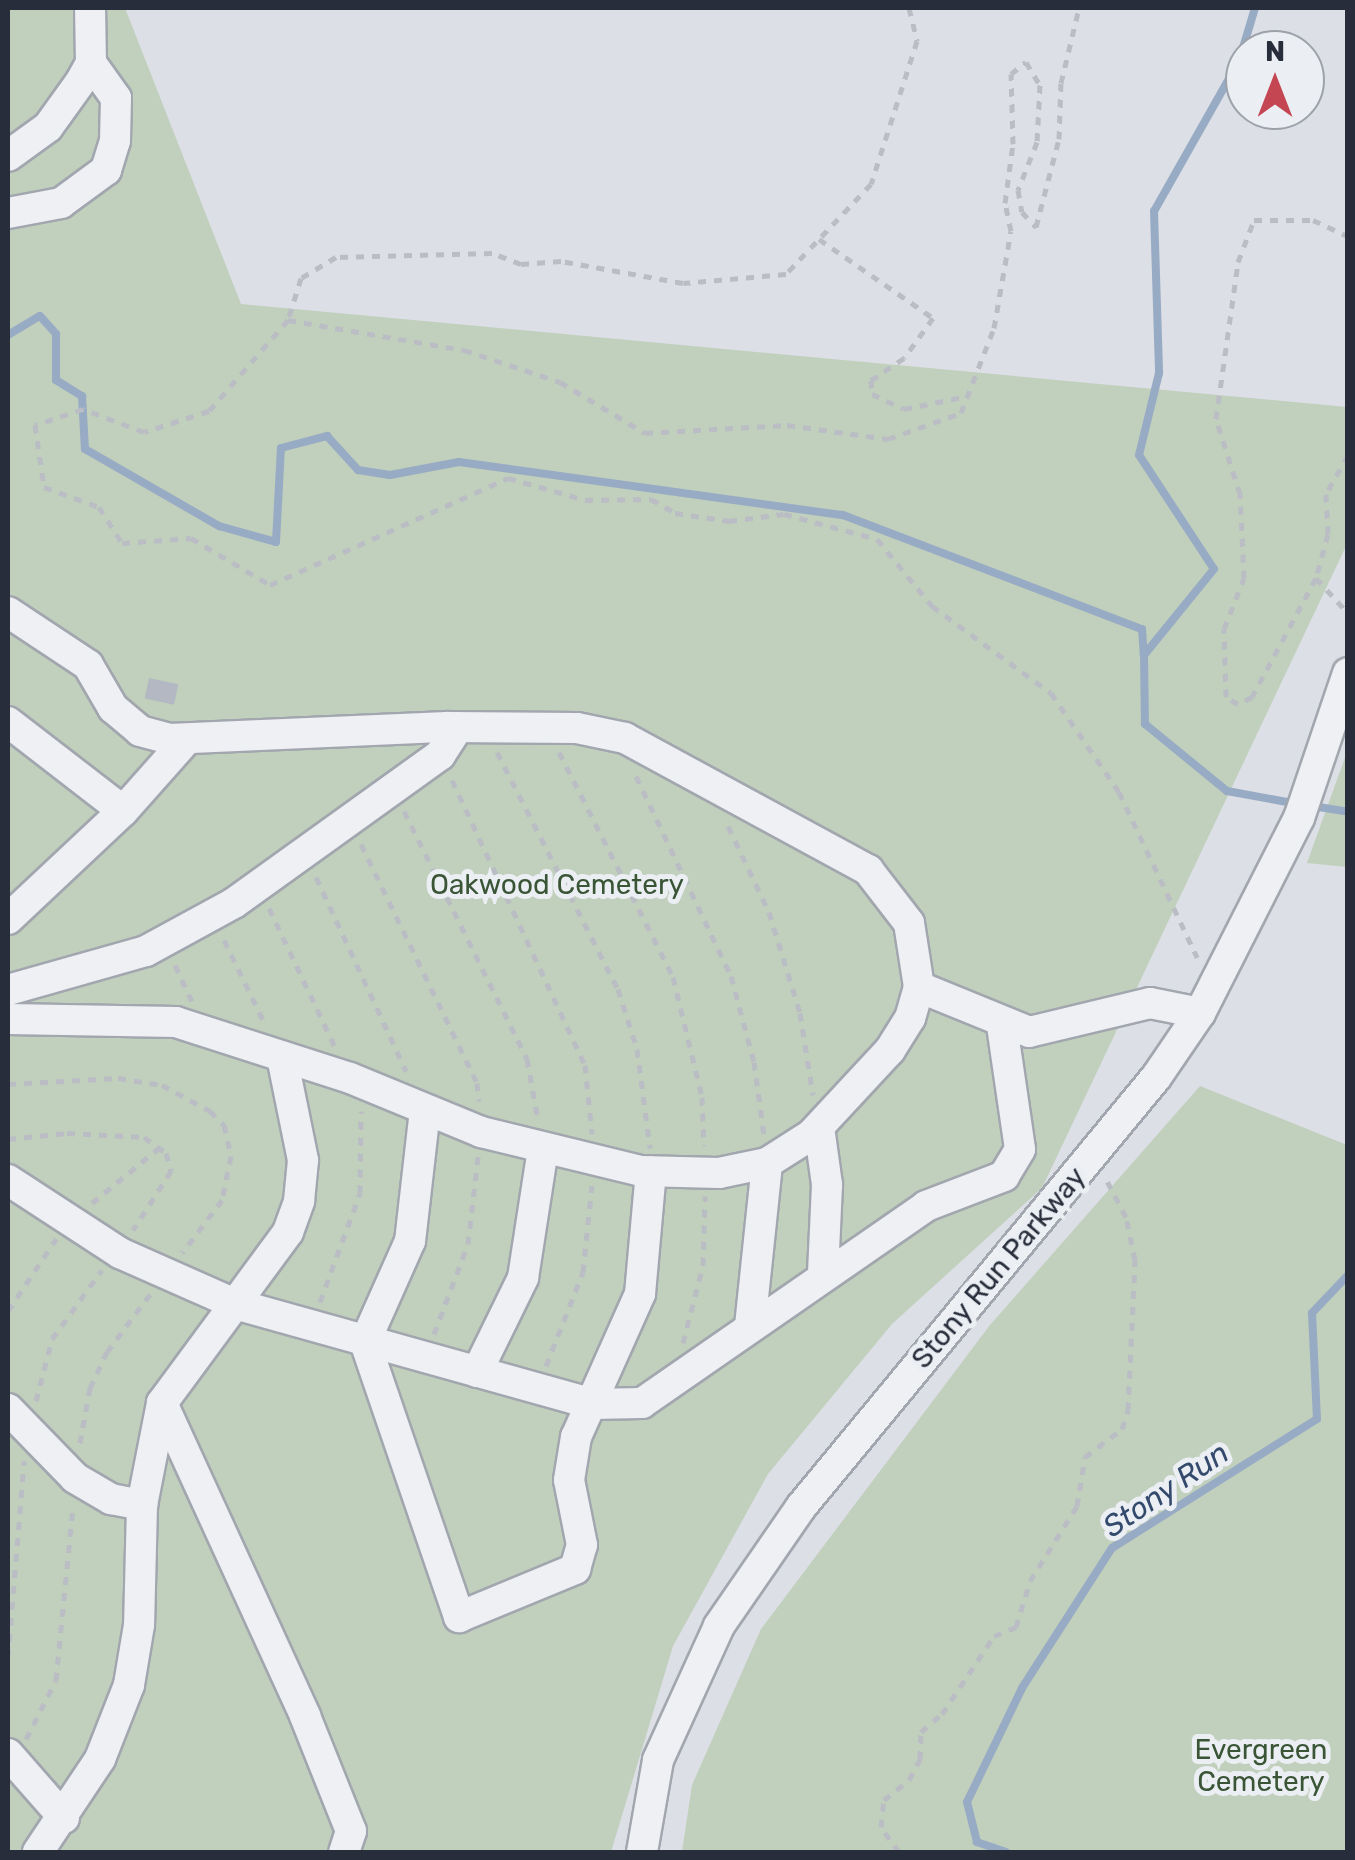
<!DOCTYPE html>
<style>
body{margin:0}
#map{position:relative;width:1355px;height:1860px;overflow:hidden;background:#dcdfe5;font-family:Rubik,sans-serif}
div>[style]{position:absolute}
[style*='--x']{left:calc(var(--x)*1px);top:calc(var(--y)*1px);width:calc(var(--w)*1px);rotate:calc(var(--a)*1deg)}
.green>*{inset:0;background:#c1cfbd}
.stream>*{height:8px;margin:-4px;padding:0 4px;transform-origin:4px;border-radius:4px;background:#98abc4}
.building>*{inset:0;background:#b4b8c2;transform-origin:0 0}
.path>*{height:5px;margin-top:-2.5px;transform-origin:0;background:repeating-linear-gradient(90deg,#babdc4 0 8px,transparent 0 16px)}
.roads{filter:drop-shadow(2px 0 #a2a6ae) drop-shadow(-2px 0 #a2a6ae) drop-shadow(0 2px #a2a6ae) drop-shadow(0 -2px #a2a6ae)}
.minor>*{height:30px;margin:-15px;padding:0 15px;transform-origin:15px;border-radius:15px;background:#eef0f4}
span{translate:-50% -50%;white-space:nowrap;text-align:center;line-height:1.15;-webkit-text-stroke:10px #ebeef3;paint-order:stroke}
.park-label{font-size:28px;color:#395535}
.street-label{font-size:28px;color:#272d3a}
.water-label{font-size:30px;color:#334a6c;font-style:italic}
.frame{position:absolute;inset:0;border:10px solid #272d3a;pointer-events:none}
.north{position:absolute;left:1225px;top:30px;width:100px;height:100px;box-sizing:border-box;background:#ebeef3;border:2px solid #9da1a9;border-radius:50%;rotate:0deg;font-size:28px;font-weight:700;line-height:40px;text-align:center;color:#272d3a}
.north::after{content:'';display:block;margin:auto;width:35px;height:45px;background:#c54653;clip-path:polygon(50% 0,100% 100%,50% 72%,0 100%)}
</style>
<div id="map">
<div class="green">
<i style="clip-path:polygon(8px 8px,125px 8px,241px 304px,1347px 407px,1347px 544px,1042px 1188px,892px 1324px,768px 1474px,673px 1646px,611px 1852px,8px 1852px)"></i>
<i style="clip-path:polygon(1347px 752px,1347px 867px,1307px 863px)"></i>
<i style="clip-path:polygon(1200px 1086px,1347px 1145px,1347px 1852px,682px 1852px,692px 1785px,761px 1629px,990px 1325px)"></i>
</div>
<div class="stream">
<i style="--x:1255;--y:8;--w:55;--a:106.8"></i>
<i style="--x:1239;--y:61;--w:172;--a:119.5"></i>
<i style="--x:1154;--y:211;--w:162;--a:88.2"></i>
<i style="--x:1159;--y:373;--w:84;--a:103.7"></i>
<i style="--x:1139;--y:455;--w:136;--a:56.7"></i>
<i style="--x:1214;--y:569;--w:111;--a:129.1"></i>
<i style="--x:1144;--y:655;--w:69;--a:89.2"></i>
<i style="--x:1145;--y:724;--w:106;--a:39.3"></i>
<i style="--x:1227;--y:791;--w:72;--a:10.4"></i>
<i style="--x:8;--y:335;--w:37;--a:-31"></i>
<i style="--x:40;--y:316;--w:24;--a:48"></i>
<i style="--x:56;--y:334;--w:46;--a:90"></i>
<i style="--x:56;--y:380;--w:31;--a:32"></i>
<i style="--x:82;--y:396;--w:53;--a:86.8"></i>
<i style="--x:85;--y:449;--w:155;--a:29.9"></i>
<i style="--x:219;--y:526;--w:59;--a:15.7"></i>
<i style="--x:276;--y:542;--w:94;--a:-87"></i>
<i style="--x:281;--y:448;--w:48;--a:-14.6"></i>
<i style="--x:327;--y:436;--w:46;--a:47.6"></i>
<i style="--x:358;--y:470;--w:32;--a:9"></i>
<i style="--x:390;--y:475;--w:70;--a:-10.7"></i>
<i style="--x:459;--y:462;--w:388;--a:7.9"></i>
<i style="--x:843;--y:515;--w:320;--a:20.9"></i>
<i style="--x:1142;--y:629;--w:26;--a:86"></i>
<i style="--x:1312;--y:806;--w:36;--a:9"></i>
<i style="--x:1006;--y:1852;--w:31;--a:-161"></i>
<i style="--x:977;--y:1842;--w:41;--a:-104"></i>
<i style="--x:967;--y:1802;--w:127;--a:-64.2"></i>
<i style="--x:1022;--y:1688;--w:166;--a:-57.3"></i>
<i style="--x:1112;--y:1548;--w:242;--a:-32.2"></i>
<i style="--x:1317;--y:1419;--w:106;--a:-92.7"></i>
<i style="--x:1312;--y:1313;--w:52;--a:-46.5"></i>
</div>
<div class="building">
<i style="left:149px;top:678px;width:30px;height:21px;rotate:12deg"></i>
</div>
<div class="path">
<i style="--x:909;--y:8;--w:34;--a:76"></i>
<i style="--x:917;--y:41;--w:150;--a:107.8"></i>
<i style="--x:871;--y:184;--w:124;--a:133.4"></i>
<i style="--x:786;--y:274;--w:103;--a:175"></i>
<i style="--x:683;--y:283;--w:124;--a:-169.8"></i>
<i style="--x:561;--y:261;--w:40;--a:175.7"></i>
<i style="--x:521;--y:264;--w:31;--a:-159"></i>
<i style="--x:492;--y:253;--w:156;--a:178.5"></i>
<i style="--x:336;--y:257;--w:41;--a:149"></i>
<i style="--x:301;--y:278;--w:44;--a:107.2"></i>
<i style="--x:288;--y:320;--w:121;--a:131"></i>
<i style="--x:209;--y:411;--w:68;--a:162.1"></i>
<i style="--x:144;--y:432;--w:65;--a:-159.3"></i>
<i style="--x:83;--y:409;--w:51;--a:161.6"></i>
<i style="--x:35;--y:425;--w:63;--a:81.7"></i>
<i style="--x:44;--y:487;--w:59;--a:20"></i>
<i style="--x:99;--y:507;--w:43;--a:57.4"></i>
<i style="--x:122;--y:543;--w:69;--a:-4.1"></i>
<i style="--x:191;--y:538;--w:92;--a:30.7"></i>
<i style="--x:270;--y:585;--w:261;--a:-24.2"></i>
<i style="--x:508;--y:478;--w:80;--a:15.9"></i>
<i style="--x:585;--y:500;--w:66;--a:-0.9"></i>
<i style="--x:651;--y:499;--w:28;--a:30"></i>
<i style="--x:675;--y:513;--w:55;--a:8.4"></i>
<i style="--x:729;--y:521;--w:55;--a:-7.3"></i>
<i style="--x:784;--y:514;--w:96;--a:15"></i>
<i style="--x:877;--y:539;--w:87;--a:50.6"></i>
<i style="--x:932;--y:606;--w:147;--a:36.2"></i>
<i style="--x:1051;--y:693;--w:120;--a:55.5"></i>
<i style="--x:1119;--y:792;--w:183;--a:64.7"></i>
<i style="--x:819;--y:239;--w:139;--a:34.7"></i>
<i style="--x:933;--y:318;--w:49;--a:125.9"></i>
<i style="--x:904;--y:358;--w:40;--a:146"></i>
<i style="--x:871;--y:380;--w:14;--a:86"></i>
<i style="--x:872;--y:394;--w:35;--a:25"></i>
<i style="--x:904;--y:409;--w:65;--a:-11.5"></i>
<i style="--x:288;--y:320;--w:179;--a:9.7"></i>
<i style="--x:464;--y:350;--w:101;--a:18.4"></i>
<i style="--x:560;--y:382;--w:99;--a:31"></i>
<i style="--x:645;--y:433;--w:142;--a:-3.2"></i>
<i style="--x:787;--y:425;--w:102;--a:7.9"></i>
<i style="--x:888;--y:439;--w:77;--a:-19.6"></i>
<i style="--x:961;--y:413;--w:91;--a:-68.8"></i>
<i style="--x:994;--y:328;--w:98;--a:-80.1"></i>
<i style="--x:1011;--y:231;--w:29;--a:-102"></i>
<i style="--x:1005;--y:203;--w:60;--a:-82.3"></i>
<i style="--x:1013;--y:144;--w:70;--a:-91.6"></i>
<i style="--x:1011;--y:74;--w:19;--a:-39"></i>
<i style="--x:1026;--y:62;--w:27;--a:59"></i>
<i style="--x:1040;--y:85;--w:57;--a:93"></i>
<i style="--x:1037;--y:142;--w:52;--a:111.6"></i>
<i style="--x:1018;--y:190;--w:22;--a:80"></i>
<i style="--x:1022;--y:212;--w:21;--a:47"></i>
<i style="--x:1036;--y:227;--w:91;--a:-75.4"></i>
<i style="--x:1059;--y:139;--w:56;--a:-88"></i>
<i style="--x:1061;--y:83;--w:77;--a:-76.5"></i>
<i style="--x:1348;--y:455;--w:45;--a:119.4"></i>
<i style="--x:1326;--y:494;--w:40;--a:87.1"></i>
<i style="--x:1328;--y:534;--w:46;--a:105.3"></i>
<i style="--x:1316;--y:578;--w:47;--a:47.6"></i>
<i style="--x:1316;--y:578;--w:135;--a:118.3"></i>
<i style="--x:1252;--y:697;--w:16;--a:153"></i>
<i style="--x:1238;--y:704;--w:14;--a:-150"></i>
<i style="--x:1226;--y:697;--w:68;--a:-91.7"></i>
<i style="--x:1224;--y:629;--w:55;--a:-68.6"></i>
<i style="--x:1244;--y:578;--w:84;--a:-92.7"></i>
<i style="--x:1240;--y:494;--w:79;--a:-107.7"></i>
<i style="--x:1216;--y:419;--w:159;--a:-82"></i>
<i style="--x:1238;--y:262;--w:45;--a:-69.1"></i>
<i style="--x:1254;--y:220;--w:59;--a:0"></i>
<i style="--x:1313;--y:220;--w:38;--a:25"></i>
<i style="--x:497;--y:752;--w:266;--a:63"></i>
<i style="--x:618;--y:989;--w:63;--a:72.4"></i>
<i style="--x:637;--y:1049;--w:100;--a:82.5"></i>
<i style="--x:559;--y:752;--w:252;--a:63.1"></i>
<i style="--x:673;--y:977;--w:123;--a:76.4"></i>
<i style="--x:702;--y:1097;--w:49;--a:87.7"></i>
<i style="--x:636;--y:776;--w:221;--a:64.6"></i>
<i style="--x:731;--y:976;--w:89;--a:75"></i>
<i style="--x:754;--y:1062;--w:74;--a:82.2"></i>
<i style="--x:452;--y:780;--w:315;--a:65"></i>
<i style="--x:585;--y:1065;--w:69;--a:84.2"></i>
<i style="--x:404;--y:811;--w:277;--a:63.6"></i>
<i style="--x:527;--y:1059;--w:62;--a:79.8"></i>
<i style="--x:728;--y:826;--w:95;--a:64.5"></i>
<i style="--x:769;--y:912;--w:106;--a:72.9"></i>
<i style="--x:800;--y:1013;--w:83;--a:81"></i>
<i style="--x:361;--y:844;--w:266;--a:64.1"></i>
<i style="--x:477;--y:1083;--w:18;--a:84"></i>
<i style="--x:316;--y:877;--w:214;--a:65.1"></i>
<i style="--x:269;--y:908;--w:154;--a:64.6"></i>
<i style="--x:224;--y:940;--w:93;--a:64"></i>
<i style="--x:175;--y:965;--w:40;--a:65"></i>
<i style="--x:8;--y:1084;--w:110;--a:-3.1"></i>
<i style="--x:118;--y:1078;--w:45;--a:9"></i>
<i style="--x:162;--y:1085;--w:55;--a:28.4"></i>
<i style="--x:210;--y:1111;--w:20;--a:45"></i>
<i style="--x:224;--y:1125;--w:32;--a:77"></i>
<i style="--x:231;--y:1156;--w:45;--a:101.6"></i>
<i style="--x:222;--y:1200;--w:66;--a:127"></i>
<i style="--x:8;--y:1139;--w:59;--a:-5.8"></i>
<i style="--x:67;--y:1133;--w:77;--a:3"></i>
<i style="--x:144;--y:1137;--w:27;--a:36"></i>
<i style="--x:166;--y:1153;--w:19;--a:74"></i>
<i style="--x:171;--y:1171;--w:70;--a:122.8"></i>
<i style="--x:92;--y:1203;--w:87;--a:-39.4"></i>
<i style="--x:320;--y:1302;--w:116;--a:-69.8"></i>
<i style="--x:360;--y:1193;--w:82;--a:-89.3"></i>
<i style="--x:8;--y:1311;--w:87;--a:-56.3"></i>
<i style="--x:434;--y:1334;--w:96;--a:-69.3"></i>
<i style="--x:468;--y:1244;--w:88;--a:-83.4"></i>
<i style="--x:683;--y:1343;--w:81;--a:-75.6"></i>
<i style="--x:703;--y:1265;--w:69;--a:-88.3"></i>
<i style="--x:546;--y:1366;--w:101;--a:-68.5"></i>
<i style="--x:583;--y:1272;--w:87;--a:-84.1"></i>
<i style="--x:36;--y:1401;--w:64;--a:-75.5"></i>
<i style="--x:52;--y:1339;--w:85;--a:-54.1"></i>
<i style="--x:80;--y:1443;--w:56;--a:-79.7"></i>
<i style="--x:90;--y:1388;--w:40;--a:-65"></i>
<i style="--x:107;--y:1352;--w:74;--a:-53.3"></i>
<i style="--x:8;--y:1657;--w:197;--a:-85.3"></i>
<i style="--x:26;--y:1739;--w:66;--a:-63"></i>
<i style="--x:56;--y:1680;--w:173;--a:-84.4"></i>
<i style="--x:899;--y:1852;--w:31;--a:-126"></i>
<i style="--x:881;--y:1827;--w:27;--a:-84"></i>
<i style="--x:884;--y:1800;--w:32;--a:-39"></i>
<i style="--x:909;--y:1780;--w:24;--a:-62"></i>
<i style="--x:920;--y:1759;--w:27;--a:-88"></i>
<i style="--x:921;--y:1732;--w:28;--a:-41"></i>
<i style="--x:942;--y:1714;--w:94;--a:-56.3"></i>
<i style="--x:994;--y:1636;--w:24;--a:-22"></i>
<i style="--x:1016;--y:1627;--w:48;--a:-73.1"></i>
<i style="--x:1030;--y:1581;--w:89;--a:-57.9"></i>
<i style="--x:1077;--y:1506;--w:50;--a:-80.7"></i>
<i style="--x:1085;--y:1457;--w:46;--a:-37.1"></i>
<i style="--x:1122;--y:1429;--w:20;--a:-72"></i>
<i style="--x:1128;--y:1410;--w:150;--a:-87.3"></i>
<i style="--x:1135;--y:1260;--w:44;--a:-101.8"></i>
<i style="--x:1126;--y:1217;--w:45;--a:-117.7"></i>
</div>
<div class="roads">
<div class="minor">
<i style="--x:8;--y:156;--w:49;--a:-35.9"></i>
<i style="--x:48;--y:127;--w:57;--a:-54.3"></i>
<i style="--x:81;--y:81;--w:21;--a:-61"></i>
<i style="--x:91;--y:63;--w:55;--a:-91"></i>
<i style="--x:8;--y:213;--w:54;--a:-10.7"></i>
<i style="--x:61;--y:203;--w:56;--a:-36.3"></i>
<i style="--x:106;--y:170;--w:30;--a:-73"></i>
<i style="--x:115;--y:141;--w:43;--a:-88.7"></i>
<i style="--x:116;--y:98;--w:43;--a:-125.5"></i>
<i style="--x:8;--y:612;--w:96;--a:33.5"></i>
<i style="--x:88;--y:665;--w:50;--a:59.8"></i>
<i style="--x:113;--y:708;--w:35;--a:40"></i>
<i style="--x:140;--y:731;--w:30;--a:15"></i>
<i style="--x:169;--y:739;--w:278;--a:-2.5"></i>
<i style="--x:447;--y:727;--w:130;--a:0.4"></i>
<i style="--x:577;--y:728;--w:49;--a:11.8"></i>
<i style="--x:625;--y:738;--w:277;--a:28.5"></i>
<i style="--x:868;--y:870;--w:67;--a:52.3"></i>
<i style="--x:909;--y:923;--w:65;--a:81.1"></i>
<i style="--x:919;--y:987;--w:32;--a:106"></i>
<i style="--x:910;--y:1018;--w:38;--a:122"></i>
<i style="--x:890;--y:1050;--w:116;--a:132.9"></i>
<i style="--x:811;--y:1135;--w:52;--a:147.5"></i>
<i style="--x:767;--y:1163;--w:49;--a:168.2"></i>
<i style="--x:719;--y:1173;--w:78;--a:-178.5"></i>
<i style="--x:641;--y:1171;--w:165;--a:-166.3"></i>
<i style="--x:481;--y:1132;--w:142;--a:-157.6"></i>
<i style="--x:350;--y:1078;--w:183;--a:-162.2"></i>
<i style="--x:176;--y:1022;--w:168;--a:-179"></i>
<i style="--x:8;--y:722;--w:145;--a:37.7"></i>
<i style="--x:8;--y:919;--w:158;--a:-43.2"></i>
<i style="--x:123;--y:811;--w:96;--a:-48.4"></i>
<i style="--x:919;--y:987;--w:119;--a:22.2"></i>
<i style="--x:1029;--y:1032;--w:124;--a:-13.5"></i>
<i style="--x:1150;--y:1003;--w:51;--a:11.3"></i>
<i style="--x:8;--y:990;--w:143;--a:-15.8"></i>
<i style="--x:146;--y:951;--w:100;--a:-28.6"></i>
<i style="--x:234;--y:903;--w:254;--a:-35.7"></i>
<i style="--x:440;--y:755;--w:33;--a:-57"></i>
<i style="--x:425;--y:1110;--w:132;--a:96.5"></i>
<i style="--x:410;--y:1241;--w:111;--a:114"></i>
<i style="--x:365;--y:1342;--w:291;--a:71.1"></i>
<i style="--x:459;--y:1617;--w:126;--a:-22.5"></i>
<i style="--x:575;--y:1569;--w:25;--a:-74"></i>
<i style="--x:582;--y:1545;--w:66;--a:-101.3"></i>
<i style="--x:569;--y:1480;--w:44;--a:-80.8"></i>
<i style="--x:576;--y:1437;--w:157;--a:-65.9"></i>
<i style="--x:640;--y:1294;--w:123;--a:-84.9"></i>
<i style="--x:819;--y:1127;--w:59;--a:82.1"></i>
<i style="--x:827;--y:1185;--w:89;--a:92.6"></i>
<i style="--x:8;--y:1180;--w:134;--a:33.1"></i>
<i style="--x:120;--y:1253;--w:126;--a:23.9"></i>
<i style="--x:235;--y:1304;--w:371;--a:15.6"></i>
<i style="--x:592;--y:1404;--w:50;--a:-1.1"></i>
<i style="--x:642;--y:1403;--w:346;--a:-34.7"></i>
<i style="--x:926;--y:1206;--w:84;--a:-21"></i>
<i style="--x:1004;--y:1176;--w:31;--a:-59"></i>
<i style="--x:1020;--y:1149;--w:125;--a:-98.3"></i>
<i style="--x:750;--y:1326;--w:164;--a:-84"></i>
<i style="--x:477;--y:1372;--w:105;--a:-63.9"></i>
<i style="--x:523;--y:1278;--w:131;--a:-81.2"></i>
<i style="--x:162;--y:1403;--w:344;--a:65.4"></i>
<i style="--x:305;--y:1716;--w:124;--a:68.2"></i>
<i style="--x:351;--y:1831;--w:22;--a:108"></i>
<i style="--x:8;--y:1409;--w:96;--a:45.8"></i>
<i style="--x:75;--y:1478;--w:42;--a:30.3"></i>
<i style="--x:111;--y:1499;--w:32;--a:11"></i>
<i style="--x:142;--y:1505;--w:120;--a:91.4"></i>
<i style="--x:139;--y:1625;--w:61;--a:99.5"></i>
<i style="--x:129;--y:1685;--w:79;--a:111.4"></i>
<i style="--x:100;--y:1759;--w:112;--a:123.7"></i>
<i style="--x:142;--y:1505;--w:104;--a:-78.9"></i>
<i style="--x:162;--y:1403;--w:212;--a:-53.6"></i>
<i style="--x:288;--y:1232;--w:33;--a:-70"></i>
<i style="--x:299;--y:1201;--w:41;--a:-84.4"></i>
<i style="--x:303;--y:1160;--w:105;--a:-101.5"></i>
<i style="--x:8;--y:1754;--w:85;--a:48.8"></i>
<i style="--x:642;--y:1852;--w:93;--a:-80.1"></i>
<i style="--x:658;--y:1760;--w:147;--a:-65.5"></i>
<i style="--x:719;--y:1626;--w:145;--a:-55.4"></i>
<i style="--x:801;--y:1507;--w:559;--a:-50.44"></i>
<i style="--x:1157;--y:1076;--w:76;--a:-55.7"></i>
<i style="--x:1200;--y:1013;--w:219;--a:-63.1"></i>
<i style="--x:1299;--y:818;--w:153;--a:-71.3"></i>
</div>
</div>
<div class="park-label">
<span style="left:557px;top:885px">Oakwood Cemetery</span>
<span style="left:1261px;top:1766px">Evergreen<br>Cemetery</span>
</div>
<div class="street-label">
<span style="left:999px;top:1268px;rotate:-50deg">Stony Run Parkway</span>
</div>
<div class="water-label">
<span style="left:1166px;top:1490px;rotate:-34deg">Stony Run</span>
</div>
<div class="frame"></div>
<div class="north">N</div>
</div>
